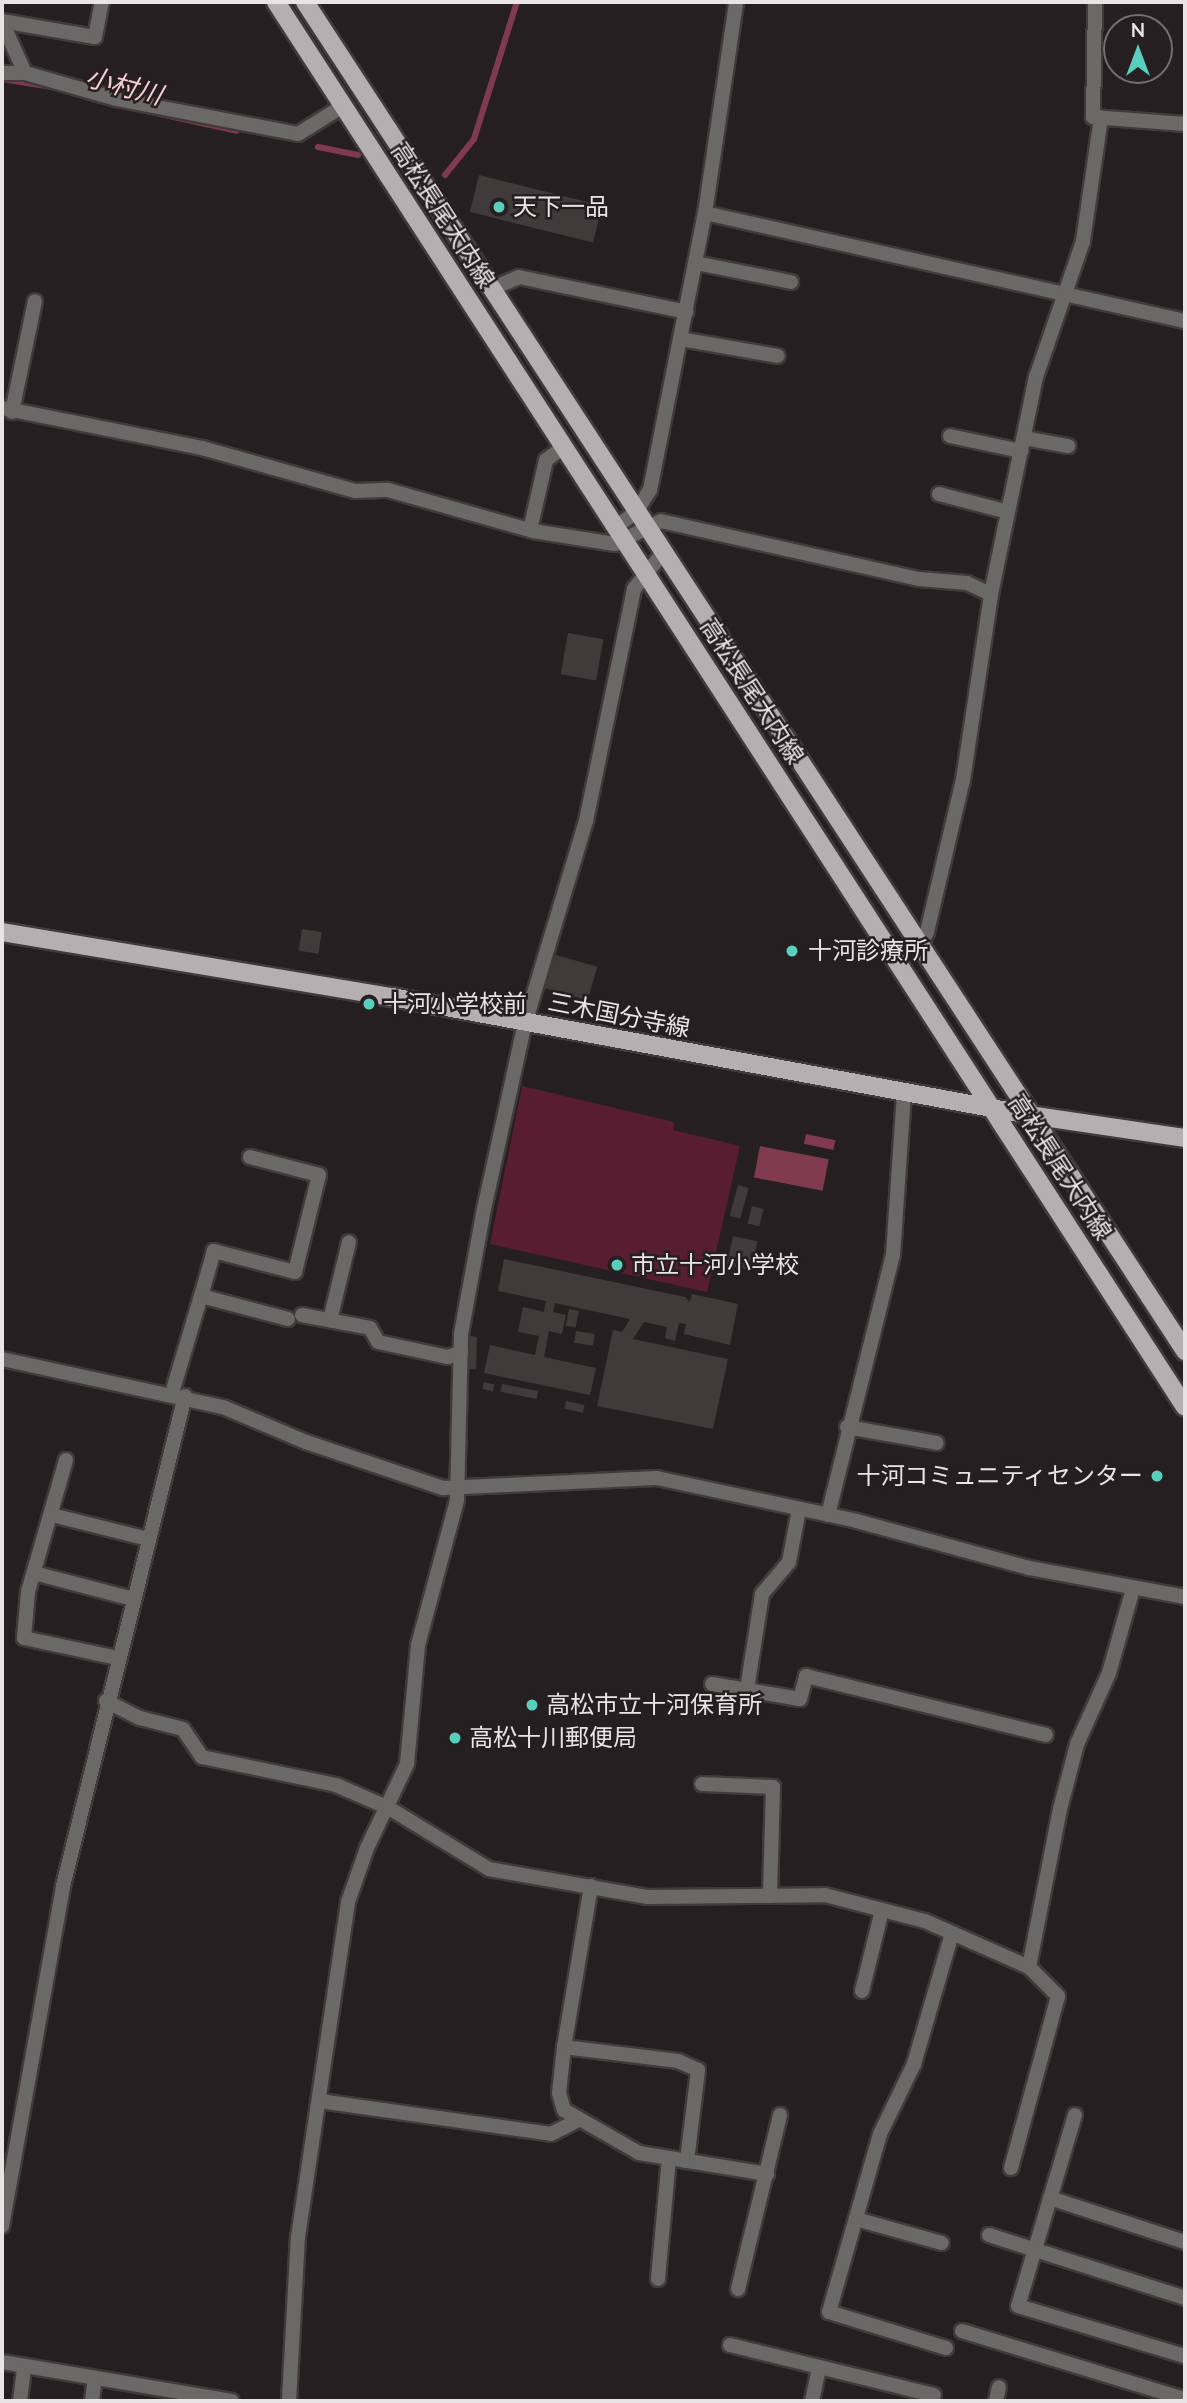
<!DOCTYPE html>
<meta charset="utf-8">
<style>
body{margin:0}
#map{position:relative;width:1187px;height:2403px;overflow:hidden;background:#261f21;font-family:Mulish,"Noto Sans JP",sans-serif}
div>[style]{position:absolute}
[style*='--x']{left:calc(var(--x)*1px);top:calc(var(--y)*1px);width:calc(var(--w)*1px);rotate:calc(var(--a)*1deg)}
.green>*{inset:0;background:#581d31}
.forest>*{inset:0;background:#803a50;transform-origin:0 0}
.stream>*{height:6px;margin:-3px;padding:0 3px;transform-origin:3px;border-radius:3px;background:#803a50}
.building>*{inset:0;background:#413a3b;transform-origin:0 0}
.roads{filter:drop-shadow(2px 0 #413a3c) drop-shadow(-2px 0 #413a3c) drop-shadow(0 2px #413a3c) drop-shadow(0 -2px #413a3c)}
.street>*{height:14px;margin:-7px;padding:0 7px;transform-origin:7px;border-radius:7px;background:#6b6868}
.primary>*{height:18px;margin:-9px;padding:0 9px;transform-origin:9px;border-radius:9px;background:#b6afb1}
.dots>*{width:19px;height:19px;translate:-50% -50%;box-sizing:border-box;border:4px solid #261f21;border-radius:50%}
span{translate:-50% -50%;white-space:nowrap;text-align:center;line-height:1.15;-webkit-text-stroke:5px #261f21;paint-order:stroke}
.poi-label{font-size:24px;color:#e8e3e4}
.left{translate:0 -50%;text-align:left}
.right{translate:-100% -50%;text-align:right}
.street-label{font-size:24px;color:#e8e3e4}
.water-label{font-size:26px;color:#f7cbd6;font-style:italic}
.frame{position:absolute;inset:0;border:4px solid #e8e3e4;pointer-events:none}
.north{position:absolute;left:1103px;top:14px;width:70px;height:70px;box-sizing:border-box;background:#261f21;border:2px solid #746d6f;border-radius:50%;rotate:0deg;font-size:19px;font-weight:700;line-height:28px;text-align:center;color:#e8e3e4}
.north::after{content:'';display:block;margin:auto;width:24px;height:32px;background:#5acebc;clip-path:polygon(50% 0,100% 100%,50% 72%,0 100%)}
</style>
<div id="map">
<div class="green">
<i style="clip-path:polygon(522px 1086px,674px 1122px,673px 1130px,740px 1146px,707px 1292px,490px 1244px)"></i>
</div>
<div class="forest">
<i style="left:806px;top:1134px;width:30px;height:10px;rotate:12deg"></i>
<i style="left:760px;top:1146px;width:70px;height:32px;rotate:11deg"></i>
</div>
<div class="stream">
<i style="--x:2;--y:79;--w:51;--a:9.1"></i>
<i style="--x:92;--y:99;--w:148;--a:12.4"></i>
<i style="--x:318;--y:147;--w:41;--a:11.3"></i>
<i style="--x:445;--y:175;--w:46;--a:-51.1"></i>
<i style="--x:474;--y:139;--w:144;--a:-72.6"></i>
</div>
<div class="building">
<i style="left:479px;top:175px;width:127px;height:38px;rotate:14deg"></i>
<i style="left:568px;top:633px;width:36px;height:42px;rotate:10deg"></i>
<i style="left:302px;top:929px;width:20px;height:22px;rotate:9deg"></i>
<i style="left:553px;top:954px;width:46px;height:35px;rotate:16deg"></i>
<i style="left:738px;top:1185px;width:11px;height:32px;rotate:15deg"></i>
<i style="left:752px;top:1206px;width:12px;height:18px;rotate:14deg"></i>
<i style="left:733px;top:1236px;width:25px;height:30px;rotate:12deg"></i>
<i style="clip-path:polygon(504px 1259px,685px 1297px,690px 1302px,692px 1294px,738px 1304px,730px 1345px,684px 1334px,686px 1324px,679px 1323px,675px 1341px,665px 1338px,667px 1327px,644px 1322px,633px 1339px,728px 1359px,713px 1429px,597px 1406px,613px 1330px,622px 1332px,630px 1319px,555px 1303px,553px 1312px,566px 1315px,562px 1334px,549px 1331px,544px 1357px,596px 1368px,590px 1395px,484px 1373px,490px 1345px,535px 1355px,539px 1336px,518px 1332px,523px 1307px,544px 1312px,546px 1301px,498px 1291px)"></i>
<i style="left:569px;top:1309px;width:10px;height:17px;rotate:11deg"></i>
<i style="left:576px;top:1331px;width:19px;height:12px;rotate:9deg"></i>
<i style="clip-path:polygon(470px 1336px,477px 1337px,476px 1369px,468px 1369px)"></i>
<i style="left:484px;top:1382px;width:11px;height:7px;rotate:15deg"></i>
<i style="left:502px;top:1384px;width:37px;height:8px;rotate:11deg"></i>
<i style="left:566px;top:1401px;width:19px;height:8px;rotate:12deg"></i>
</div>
<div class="roads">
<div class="street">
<i style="--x:1095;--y:2;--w:115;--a:91"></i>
<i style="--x:1093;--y:117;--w:92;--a:4.4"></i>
<i style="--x:2;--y:21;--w:94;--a:9.8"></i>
<i style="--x:95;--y:37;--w:36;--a:-79"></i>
<i style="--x:2;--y:22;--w:56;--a:65.7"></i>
<i style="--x:2;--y:73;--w:23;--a:0"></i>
<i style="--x:25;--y:73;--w:95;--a:15.9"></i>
<i style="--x:116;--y:99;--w:185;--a:10.9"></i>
<i style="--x:298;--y:134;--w:53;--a:-31.9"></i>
<i style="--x:705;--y:213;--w:492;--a:12.7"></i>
<i style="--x:696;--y:263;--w:97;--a:11.3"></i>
<i style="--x:491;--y:289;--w:30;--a:-23"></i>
<i style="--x:519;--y:277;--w:171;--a:11.8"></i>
<i style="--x:681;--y:339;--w:98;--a:9.9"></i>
<i style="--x:2;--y:408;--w:204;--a:11.3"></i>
<i style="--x:202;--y:448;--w:159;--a:15.7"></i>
<i style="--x:355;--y:491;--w:33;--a:-2"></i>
<i style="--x:388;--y:490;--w:151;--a:15.8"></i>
<i style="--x:533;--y:531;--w:83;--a:9"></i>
<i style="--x:615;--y:544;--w:51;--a:-26.6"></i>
<i style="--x:661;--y:521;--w:264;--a:12.7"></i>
<i style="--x:919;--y:579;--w:48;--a:4.8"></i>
<i style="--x:967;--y:583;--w:26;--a:25"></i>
<i style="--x:12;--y:412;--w:113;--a:-78.3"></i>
<i style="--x:950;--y:436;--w:73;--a:11.9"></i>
<i style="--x:1024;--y:438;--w:45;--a:10.3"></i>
<i style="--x:939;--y:494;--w:71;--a:14.6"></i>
<i style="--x:617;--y:526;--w:24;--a:-36"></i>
<i style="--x:636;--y:512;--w:26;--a:-58"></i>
<i style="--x:650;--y:490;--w:282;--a:-78.8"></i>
<i style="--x:705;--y:213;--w:213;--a:-81.6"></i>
<i style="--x:530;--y:530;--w:72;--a:-77.1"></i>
<i style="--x:546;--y:460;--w:22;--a:-36"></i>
<i style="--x:920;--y:946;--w:16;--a:-63"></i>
<i style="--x:927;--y:932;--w:156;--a:-76.7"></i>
<i style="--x:963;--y:780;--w:188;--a:-81.4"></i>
<i style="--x:991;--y:594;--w:222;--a:-78.3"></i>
<i style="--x:1036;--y:377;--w:144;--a:-70.9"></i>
<i style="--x:1083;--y:241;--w:125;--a:-81.7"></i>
<i style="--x:250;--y:1157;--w:71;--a:14.6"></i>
<i style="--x:319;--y:1175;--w:100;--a:103.9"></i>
<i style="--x:295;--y:1272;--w:84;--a:-165.5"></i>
<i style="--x:214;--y:1251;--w:47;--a:106.1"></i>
<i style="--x:201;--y:1296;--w:90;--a:14.8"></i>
<i style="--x:302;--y:1315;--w:69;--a:10.8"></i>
<i style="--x:370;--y:1328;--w:16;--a:60"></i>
<i style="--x:378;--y:1342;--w:72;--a:12.1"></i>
<i style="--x:448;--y:1357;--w:14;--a:-21"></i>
<i style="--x:330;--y:1320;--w:80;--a:-76.3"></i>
<i style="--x:2;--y:1359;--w:226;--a:12.3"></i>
<i style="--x:223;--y:1407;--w:90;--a:22.9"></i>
<i style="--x:306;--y:1442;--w:145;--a:18.6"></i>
<i style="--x:443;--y:1488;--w:214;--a:-2.7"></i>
<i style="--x:657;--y:1478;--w:205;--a:12.1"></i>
<i style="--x:857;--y:1521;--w:178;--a:15.3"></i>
<i style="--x:1029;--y:1568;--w:159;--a:10.5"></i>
<i style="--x:172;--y:1393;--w:101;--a:-73.4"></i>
<i style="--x:847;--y:1427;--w:91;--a:10.1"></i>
<i style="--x:66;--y:1460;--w:137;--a:106.1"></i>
<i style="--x:28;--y:1592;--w:46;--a:95"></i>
<i style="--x:24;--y:1638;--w:95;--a:12.1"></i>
<i style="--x:52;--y:1515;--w:99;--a:14"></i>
<i style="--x:828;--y:1515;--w:268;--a:-76"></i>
<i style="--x:893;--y:1255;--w:162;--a:-86.1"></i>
<i style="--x:34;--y:1573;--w:102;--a:14.7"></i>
<i style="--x:712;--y:1684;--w:89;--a:9.7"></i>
<i style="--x:800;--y:1699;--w:24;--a:-75"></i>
<i style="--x:806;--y:1676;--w:247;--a:13.8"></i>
<i style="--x:747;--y:1689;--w:96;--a:-81"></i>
<i style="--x:762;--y:1594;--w:42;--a:-49.8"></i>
<i style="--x:789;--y:1562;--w:54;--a:-79.3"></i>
<i style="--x:106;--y:1701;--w:38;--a:27"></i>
<i style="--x:140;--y:1718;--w:44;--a:14.3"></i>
<i style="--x:183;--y:1729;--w:34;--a:56"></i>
<i style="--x:202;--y:1757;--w:137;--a:11.8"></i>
<i style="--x:336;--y:1785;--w:58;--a:23.5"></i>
<i style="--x:389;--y:1808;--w:117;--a:31.4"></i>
<i style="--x:489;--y:1869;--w:160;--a:10"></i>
<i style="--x:647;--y:1897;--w:178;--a:-0.6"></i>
<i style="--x:825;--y:1895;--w:103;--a:14.6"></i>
<i style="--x:925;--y:1921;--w:114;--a:23.9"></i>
<i style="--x:702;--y:1784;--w:71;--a:2.4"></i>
<i style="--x:773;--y:1787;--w:109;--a:91.6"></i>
<i style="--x:591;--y:1886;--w:163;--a:99.5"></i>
<i style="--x:564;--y:2047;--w:46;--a:96.2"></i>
<i style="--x:559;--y:2093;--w:18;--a:74"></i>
<i style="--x:564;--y:2110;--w:86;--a:29.8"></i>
<i style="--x:639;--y:2153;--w:130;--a:9.3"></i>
<i style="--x:862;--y:1991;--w:83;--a:-76.1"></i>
<i style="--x:564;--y:2047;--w:115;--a:7"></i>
<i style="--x:678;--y:2061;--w:22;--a:24"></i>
<i style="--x:698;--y:2070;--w:92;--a:96.9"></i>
<i style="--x:320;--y:2101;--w:233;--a:8.1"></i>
<i style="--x:551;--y:2134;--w:29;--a:-27"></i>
<i style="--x:1075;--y:2115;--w:199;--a:106.6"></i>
<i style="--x:1018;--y:2306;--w:174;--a:16.7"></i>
<i style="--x:1011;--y:2168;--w:178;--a:-74.7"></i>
<i style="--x:1058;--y:1996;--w:41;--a:-135"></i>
<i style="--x:1029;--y:1967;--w:161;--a:-78.9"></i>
<i style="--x:1060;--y:1809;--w:67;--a:-75.3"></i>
<i style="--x:1077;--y:1744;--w:78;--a:-65.7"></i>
<i style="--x:1109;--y:1673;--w:87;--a:-74.1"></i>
<i style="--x:1050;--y:2198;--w:142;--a:18.1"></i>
<i style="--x:856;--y:2219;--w:89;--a:15.6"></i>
<i style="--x:2;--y:2226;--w:345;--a:-79.8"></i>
<i style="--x:63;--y:1886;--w:505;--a:-76.02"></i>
<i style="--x:989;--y:2235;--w:206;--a:17.8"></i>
<i style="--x:658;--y:2279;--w:121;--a:-84.8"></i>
<i style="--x:738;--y:2289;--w:179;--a:-76.4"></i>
<i style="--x:962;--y:2331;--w:233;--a:17"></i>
<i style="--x:730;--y:2345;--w:210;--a:13.8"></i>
<i style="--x:946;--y:2348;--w:122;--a:-162.9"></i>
<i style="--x:829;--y:2312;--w:185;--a:-74"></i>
<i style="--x:880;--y:2134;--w:78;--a:-64.1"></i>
<i style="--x:914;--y:2064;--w:136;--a:-73.8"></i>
<i style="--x:2;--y:2362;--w:233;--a:9.6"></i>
<i style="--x:20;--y:2401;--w:35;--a:-83"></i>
<i style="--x:92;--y:2401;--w:23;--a:-83"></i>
<i style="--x:289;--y:2401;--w:164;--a:-86.9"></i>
<i style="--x:298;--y:2237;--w:339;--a:-81.5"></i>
<i style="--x:348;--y:1902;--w:57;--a:-70.6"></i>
<i style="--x:367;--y:1848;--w:93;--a:-64.5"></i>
<i style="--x:407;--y:1764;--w:120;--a:-84.7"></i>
<i style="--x:418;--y:1645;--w:150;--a:-74.9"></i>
<i style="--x:457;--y:1500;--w:166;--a:-88.6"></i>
<i style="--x:461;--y:1334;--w:127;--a:-79.6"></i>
<i style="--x:484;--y:1209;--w:190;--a:-77.6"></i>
<i style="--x:525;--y:1023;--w:211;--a:-73.2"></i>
<i style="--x:586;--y:821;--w:237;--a:-78.3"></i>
<i style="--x:634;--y:589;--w:45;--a:-51.3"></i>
<i style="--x:812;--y:2401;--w:35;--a:-78"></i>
<i style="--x:996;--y:2401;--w:14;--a:-78"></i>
</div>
<div class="primary">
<i style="--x:276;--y:2;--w:1673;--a:57.1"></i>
<i style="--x:305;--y:2;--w:1611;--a:56.88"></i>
<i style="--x:2;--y:932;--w:395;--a:9.5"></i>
<i style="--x:392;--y:997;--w:648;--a:10.49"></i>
<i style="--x:1029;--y:1115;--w:158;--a:8.4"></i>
</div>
</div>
<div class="dots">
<i style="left:499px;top:207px;background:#5acebc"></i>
<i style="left:792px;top:951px;background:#5acebc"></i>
<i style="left:369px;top:1004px;background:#5acebc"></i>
<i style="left:617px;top:1265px;background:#5acebc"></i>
<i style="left:1157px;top:1476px;background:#5acebc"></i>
<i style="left:532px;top:1705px;background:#5acebc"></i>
<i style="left:455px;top:1738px;background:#5acebc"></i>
</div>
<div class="poi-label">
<span class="left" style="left:513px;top:207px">天下一品</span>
<span class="left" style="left:808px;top:951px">十河診療所</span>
<span class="left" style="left:383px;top:1004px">十河小学校前</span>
<span class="left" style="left:631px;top:1265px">市立十河小学校</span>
<span class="right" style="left:1143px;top:1476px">十河コミュニティセンター</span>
<span class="left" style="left:546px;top:1705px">高松市立十河保育所</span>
<span class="left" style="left:469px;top:1738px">高松十川郵便局</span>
</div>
<div class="street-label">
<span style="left:443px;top:215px;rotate:57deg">高松長尾大内線</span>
<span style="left:752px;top:691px;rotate:57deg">高松長尾大内線</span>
<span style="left:619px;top:1015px;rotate:11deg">三木国分寺線</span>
<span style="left:1060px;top:1167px;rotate:57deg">高松長尾大内線</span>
</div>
<div class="water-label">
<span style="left:124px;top:86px;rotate:15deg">小村川</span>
</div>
<div class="frame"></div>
<div class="north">N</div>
</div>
